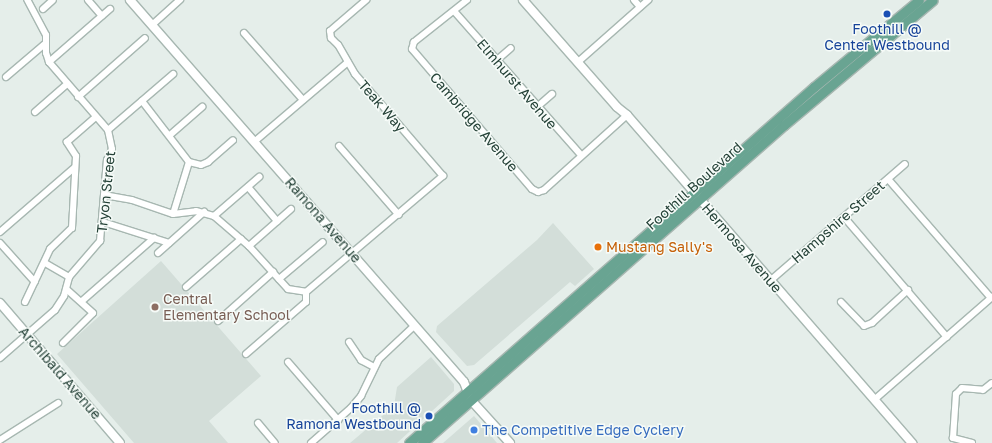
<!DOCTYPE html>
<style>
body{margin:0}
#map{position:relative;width:992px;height:443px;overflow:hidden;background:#e5eeea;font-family:"Golos Text",sans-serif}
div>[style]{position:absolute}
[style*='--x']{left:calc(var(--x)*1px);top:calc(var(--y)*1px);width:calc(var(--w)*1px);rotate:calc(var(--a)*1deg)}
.built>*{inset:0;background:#d3ded9}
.roads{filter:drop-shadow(1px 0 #a7b7b1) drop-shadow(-1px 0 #a7b7b1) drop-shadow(0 1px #a7b7b1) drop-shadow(0 -1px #a7b7b1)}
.street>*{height:6px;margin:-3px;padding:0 3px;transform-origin:3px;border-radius:3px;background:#fff}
.secondary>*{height:8px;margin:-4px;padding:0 4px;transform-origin:4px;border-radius:4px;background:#fff}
.primary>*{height:9px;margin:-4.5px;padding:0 4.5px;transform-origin:4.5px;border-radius:4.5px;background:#69a492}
.dots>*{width:11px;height:11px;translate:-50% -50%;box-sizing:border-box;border:2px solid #f6fbf8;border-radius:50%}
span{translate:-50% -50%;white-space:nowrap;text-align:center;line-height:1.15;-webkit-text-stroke:3px #f6fbf8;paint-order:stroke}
.transit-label{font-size:14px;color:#164399}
.right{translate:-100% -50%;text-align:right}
.street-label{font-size:14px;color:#244137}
.food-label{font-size:14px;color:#c56008}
.left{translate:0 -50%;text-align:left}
.education-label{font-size:14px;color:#785e54}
.shop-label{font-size:14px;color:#366cbe}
</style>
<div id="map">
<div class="built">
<i style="clip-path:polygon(553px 223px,594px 269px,575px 286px,570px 282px,474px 365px,467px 366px,436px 332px,437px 326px,537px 240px)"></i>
<i style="clip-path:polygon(161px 261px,261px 376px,209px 421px,228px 443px,134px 443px,57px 354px)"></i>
<i style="clip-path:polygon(431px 357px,454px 384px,454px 391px,397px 443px,350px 443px,394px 406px,397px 387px)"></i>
<i style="clip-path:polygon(474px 416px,497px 443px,443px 443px)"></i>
</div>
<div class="roads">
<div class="street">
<i style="--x:88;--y:0;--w:21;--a:49"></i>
<i style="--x:467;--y:0;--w:68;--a:141.6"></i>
<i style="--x:414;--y:42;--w:7;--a:106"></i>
<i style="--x:412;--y:49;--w:184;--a:49.4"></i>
<i style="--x:532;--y:189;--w:7;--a:27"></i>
<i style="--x:538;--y:192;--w:6;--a:-18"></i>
<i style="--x:544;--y:190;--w:112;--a:-42.1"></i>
<i style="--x:634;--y:0;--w:9;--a:49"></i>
<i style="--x:43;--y:9;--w:13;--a:-42"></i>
<i style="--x:454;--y:11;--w:192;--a:48.6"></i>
<i style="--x:152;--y:25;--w:38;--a:-42"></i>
<i style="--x:244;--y:33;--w:89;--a:48.6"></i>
<i style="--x:497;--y:60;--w:18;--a:-41"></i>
<i style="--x:49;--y:62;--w:81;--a:-41"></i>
<i style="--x:578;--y:62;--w:94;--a:-41.5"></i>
<i style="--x:6;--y:77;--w:52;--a:-40.4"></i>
<i style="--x:78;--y:97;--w:89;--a:-41.4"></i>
<i style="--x:142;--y:101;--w:77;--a:52.4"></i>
<i style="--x:189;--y:162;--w:54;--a:107.1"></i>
<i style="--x:537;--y:107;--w:20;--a:-41"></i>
<i style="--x:35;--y:112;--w:43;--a:-41.2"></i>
<i style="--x:108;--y:130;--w:86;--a:-40.7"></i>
<i style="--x:170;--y:135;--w:43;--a:-41.2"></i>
<i style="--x:254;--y:142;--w:123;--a:-40.4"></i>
<i style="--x:339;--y:146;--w:91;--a:49"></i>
<i style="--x:189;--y:162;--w:12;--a:14"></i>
<i style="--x:201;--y:165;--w:8;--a:-23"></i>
<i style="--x:208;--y:162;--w:33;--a:-41"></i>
<i style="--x:888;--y:179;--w:157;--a:49.1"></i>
<i style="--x:248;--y:187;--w:45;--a:49.5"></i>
<i style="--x:104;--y:195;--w:28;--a:10"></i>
<i style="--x:132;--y:200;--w:43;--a:18.9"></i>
<i style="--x:173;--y:214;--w:23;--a:-7"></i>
<i style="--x:196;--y:211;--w:19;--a:16"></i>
<i style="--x:214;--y:216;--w:46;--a:40.6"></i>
<i style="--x:249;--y:246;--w:58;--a:47.8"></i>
<i style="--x:288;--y:289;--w:18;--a:9"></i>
<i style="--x:214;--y:216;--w:60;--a:-40.9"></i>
<i style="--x:844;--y:217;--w:158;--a:49.4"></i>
<i style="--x:103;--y:222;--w:69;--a:17.7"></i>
<i style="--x:0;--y:232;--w:99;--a:-40.9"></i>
<i style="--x:0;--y:243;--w:52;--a:48.1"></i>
<i style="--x:249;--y:246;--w:56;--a:-41.4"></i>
<i style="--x:158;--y:253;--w:62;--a:-41.7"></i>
<i style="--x:45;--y:263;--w:28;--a:30"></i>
<i style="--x:279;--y:279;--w:57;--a:-40.1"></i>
<i style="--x:771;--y:280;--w:177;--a:-40.9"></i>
<i style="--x:186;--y:287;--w:73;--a:-41.1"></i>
<i style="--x:306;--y:292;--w:180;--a:-40.3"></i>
<i style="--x:443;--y:176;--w:135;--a:-130.8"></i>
<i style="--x:355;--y:74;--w:34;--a:-120"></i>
<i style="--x:338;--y:45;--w:10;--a:-135"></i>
<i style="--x:331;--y:38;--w:7;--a:-98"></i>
<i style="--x:330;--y:31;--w:48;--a:-40.7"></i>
<i style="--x:82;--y:301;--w:96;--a:-41.2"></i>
<i style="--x:25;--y:302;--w:59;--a:-64.7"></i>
<i style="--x:50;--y:249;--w:30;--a:-44"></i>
<i style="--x:72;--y:228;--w:72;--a:-86.8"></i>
<i style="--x:76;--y:156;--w:17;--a:-123"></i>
<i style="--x:67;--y:142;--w:38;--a:-41"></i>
<i style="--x:841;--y:302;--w:33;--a:46"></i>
<i style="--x:864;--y:326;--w:9;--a:-21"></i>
<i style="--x:872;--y:323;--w:49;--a:-42.5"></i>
<i style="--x:218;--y:321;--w:74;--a:-41.7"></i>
<i style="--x:349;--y:342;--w:22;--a:56"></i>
<i style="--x:361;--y:360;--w:15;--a:28"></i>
<i style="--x:63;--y:343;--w:42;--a:-45"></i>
<i style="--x:93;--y:313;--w:36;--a:-138"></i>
<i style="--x:246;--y:354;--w:79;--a:-40.9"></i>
<i style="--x:306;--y:302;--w:10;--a:-90"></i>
<i style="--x:0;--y:358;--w:73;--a:-41.1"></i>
<i style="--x:55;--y:310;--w:17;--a:-57"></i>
<i style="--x:64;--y:296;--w:20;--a:-75"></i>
<i style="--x:69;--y:277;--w:48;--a:-49.3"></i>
<i style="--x:100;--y:241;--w:81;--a:-85.1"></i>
<i style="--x:107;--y:160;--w:12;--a:-66"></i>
<i style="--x:112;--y:149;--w:19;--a:-102"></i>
<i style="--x:108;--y:130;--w:90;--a:-130.9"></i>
<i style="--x:49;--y:62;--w:9;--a:-108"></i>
<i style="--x:46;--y:53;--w:18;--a:-90"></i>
<i style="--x:46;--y:35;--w:40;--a:-118"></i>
<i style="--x:288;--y:362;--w:77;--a:49.2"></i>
<i style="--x:874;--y:400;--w:157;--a:-41.1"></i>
<i style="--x:258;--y:423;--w:26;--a:50"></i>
<i style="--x:0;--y:440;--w:69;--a:-32.5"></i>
<i style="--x:311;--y:443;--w:53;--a:-41.2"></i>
<i style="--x:351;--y:408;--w:16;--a:-50"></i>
<i style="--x:361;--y:396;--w:41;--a:-64.1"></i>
<i style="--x:379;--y:359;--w:48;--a:-43.3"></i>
<i style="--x:972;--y:443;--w:20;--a:-165"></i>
<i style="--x:953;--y:438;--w:44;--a:-86.1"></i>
<i style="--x:956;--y:394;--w:8;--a:-45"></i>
<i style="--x:962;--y:388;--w:21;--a:5"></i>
<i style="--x:983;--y:390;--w:11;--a:-38"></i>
</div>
<div class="secondary">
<i style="--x:130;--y:0;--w:507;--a:48.84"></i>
<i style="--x:464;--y:382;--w:19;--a:69"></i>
<i style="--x:471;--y:400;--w:58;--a:47.8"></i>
<i style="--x:523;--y:0;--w:142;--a:48.7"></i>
<i style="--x:617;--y:107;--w:13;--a:39"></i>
<i style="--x:627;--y:115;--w:435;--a:49"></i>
<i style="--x:0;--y:303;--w:184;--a:49.4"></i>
</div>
<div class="primary">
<i style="--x:409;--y:443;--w:539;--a:-41.32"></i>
<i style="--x:814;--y:87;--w:136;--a:-39.6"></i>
<i style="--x:422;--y:443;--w:482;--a:-41.3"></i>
<i style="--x:784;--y:125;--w:194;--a:-40"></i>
</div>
</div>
<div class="dots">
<i style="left:887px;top:14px;background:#1a4fb4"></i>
<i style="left:598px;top:247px;background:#e8710a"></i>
<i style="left:155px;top:307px;background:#8d6e63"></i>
<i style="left:429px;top:416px;background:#1a4fb4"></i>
<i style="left:474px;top:430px;background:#3f7fe0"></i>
</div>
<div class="transit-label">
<span style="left:887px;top:37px">Foothill @<br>Center Westbound</span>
<span class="right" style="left:421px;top:416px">Foothill @<br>Ramona Westbound</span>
</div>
<div class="street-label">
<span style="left:517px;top:84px;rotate:49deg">Elmhurst Avenue</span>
<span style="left:382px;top:106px;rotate:49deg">Teak Way</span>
<span style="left:474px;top:122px;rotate:49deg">Cambridge Avenue</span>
<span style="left:694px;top:186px;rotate:-42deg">Foothill Boulevard</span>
<span style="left:106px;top:192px;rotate:-84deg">Tryon Street</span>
<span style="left:323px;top:220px;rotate:49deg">Ramona Avenue</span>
<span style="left:838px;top:222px;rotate:-41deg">Hampshire Street</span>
<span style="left:742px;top:248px;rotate:49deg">Hermosa Avenue</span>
<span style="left:60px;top:373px;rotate:49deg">Archibald Avenue</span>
</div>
<div class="food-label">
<span class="left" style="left:606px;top:247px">Mustang Sally's</span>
</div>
<div class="education-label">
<span class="left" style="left:163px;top:307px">Central<br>Elementary School</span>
</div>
<div class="shop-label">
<span class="left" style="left:482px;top:430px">The Competitive Edge Cyclery</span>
</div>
</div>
